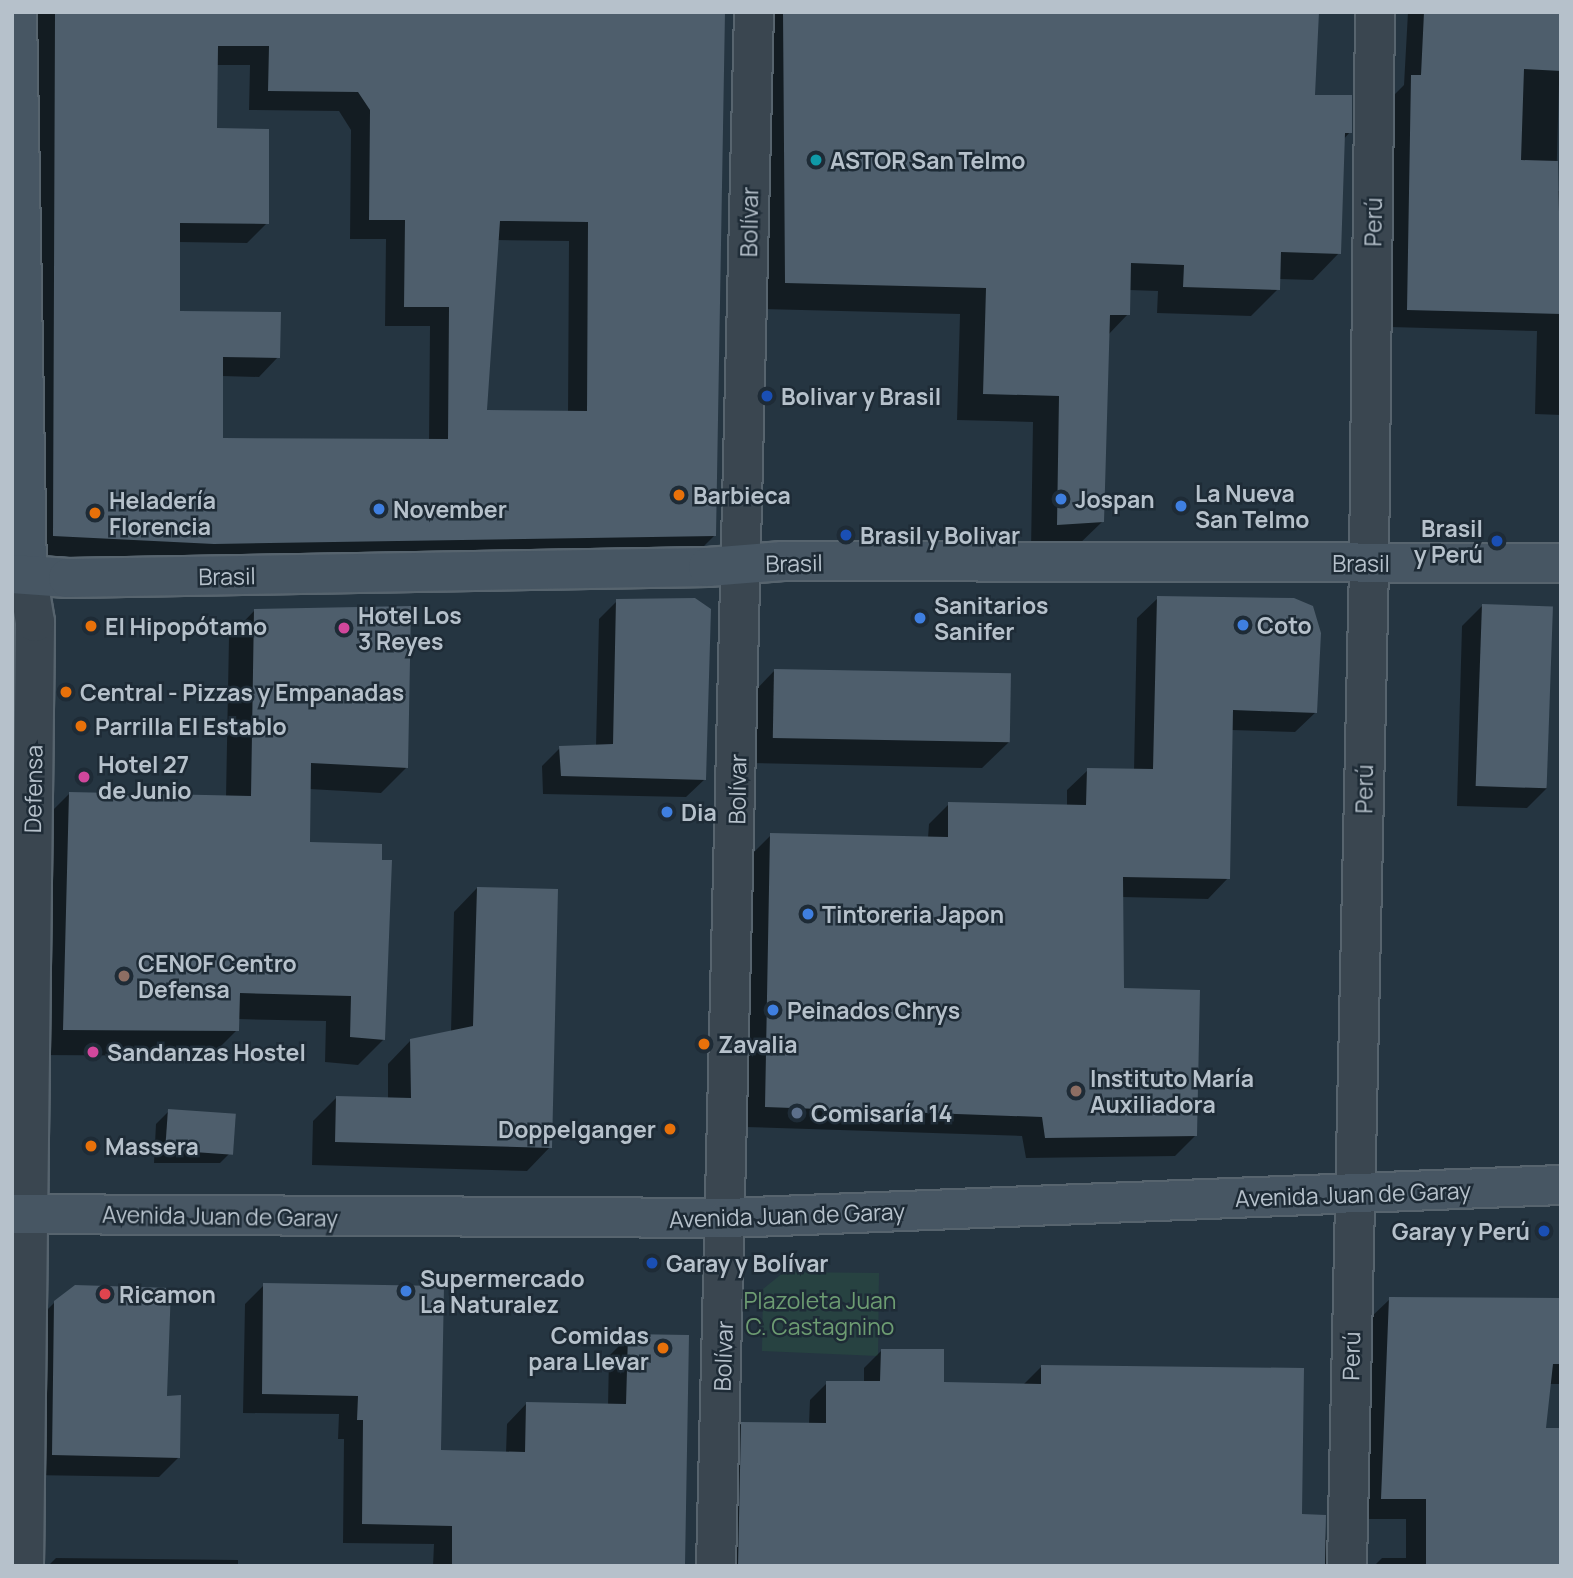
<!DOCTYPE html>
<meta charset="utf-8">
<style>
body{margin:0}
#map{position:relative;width:1573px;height:1578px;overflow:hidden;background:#253541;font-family:Manrope,sans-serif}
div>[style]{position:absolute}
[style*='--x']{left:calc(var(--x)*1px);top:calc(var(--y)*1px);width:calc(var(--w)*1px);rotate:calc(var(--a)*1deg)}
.green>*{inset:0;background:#274241}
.shadow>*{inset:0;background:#0007}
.building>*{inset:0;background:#4e5e6c;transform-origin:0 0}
.roads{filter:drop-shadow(2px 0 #57646e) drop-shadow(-2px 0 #57646e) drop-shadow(0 2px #57646e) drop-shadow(0 -2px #57646e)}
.street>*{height:38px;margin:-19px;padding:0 19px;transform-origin:19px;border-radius:19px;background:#3a4650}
.secondary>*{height:38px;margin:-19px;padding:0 19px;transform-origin:19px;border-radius:19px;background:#475663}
.dots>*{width:19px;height:19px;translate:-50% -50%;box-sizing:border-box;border:4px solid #1e2b36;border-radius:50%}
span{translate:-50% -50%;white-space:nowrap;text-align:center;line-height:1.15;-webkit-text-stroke:5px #1e2b36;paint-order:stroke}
.poi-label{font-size:23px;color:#b6c1cb;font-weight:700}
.left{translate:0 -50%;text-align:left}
.right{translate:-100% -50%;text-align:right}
.street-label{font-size:23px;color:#b6c1cb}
.park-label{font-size:23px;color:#6d9c72}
.frame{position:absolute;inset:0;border:14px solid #b6c1cb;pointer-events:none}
</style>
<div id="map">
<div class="green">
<i style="clip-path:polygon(784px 1272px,879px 1273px,878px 1356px,762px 1351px,763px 1289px)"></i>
</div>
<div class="shadow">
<i style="clip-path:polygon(evenodd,36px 12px,723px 12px,715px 535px,695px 555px,193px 563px,34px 555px,36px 12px,216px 65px,250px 65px,249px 110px,339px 111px,351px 130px,350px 239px,386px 239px,385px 326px,430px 326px,429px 441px,221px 440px,222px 376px,259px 377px,278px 357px,178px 312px,178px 242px,247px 243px,267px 223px,216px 130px,216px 65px,36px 12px,497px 240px,569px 241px,568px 413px,485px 412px,497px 240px)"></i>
<i style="clip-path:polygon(757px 12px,1317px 12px,1313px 96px,1350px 132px,1343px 140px,1339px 253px,1313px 280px,1279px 279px,1278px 289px,1251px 316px,1157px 313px,1158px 291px,1129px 290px,1128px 314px,1108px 335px,1102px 522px,1075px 548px,1031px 551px,1033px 422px,957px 420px,960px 314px,759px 309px)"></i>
<i style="clip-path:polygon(1408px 12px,1561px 12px,1556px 191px,1561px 191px,1561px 415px,1535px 414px,1537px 331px,1390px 327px,1394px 95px,1404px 85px)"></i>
<i style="clip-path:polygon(1158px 598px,1316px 712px,1295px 732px,1231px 730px,1228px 878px,1208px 899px,1122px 897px,1122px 990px,1195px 1136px,1175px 1156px,1026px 1158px,1022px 1136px,745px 1127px,751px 855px,771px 835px,928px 838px,929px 824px,949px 804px,1067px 806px,1067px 790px,1088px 770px,1134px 771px,1137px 618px)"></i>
<i style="clip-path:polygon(617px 601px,705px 779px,686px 797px,543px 794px,542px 766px,560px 748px,596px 746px,599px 619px)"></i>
<i style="clip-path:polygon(1482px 606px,1547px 788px,1527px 808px,1457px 806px,1462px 626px)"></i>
<i style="clip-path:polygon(254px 611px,407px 767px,381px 793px,309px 789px,308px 844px,384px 1039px,358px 1065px,325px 1062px,326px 1021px,237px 1019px,237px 1030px,211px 1056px,38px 1055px,44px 819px,70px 793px,226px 797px,229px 637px)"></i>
<i style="clip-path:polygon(774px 671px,1009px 742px,982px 768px,747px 763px,748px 698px)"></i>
<i style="clip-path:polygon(477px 888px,550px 1147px,527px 1171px,312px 1165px,313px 1121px,336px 1098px,388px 1099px,388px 1064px,411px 1040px,451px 1032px,454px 912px)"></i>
<i style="clip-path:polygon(169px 1111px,233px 1150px,220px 1163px,154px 1163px,156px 1124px)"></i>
<i style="clip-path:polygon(264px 1285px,439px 1452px,506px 1453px,507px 1424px,526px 1404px,608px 1406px,609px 1356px,629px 1336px,683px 1566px,433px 1566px,434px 1544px,343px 1543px,344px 1439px,338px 1439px,339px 1414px,243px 1413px,245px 1304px)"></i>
<i style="clip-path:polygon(1390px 1299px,1561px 1300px,1561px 1384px,1549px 1384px,1544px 1430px,1561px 1566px,1374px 1566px,1382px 1558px,1406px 1558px,1406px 1519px,1361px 1519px,1369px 1319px)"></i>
<i style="clip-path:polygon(55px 1302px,165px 1397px,179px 1457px,159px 1477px,28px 1475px,34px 1323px)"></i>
<i style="clip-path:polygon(881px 1351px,942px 1384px,1023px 1385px,1041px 1367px,1301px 1516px,1325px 1517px,1327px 1566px,722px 1566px,725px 1441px,742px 1423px,809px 1424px,810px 1400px,827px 1383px,864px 1383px,864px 1368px)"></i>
<i style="clip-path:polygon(56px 1558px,238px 1560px,238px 1566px,48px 1566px)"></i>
</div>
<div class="building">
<i style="clip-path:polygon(evenodd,55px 12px,725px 12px,716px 536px,214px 544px,53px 536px,55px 12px,218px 46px,269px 46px,268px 91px,358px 92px,370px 110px,369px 220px,405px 220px,404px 307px,449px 307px,448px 439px,223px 438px,223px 357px,280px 358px,281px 312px,180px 311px,180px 223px,269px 224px,269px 129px,217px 128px,218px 46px,55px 12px,500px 221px,588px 222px,587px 411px,487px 410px,500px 221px)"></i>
<i style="clip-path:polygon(783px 12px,1319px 12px,1315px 95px,1352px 95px,1352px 133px,1345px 133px,1341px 254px,1281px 252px,1280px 290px,1183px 287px,1184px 265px,1131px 263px,1130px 315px,1110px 315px,1104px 522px,1057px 525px,1059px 396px,983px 394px,986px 288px,785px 283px)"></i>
<i style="clip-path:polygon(1424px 12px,1561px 12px,1561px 71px,1524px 69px,1521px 160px,1558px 161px,1561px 314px,1407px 310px,1411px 75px,1421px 75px)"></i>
<i style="clip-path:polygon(1157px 596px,1294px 598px,1313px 606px,1321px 633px,1317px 713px,1233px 710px,1230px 879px,1123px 877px,1124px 988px,1200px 990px,1197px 1136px,1045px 1138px,1042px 1117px,765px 1107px,770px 833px,948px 837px,948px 802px,1086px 805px,1087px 768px,1153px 769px)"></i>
<i style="clip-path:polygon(695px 598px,711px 609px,706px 780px,561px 776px,559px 746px,613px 744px,616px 599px)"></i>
<i style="left:1482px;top:604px;width:71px;height:182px;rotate:2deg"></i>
<i style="clip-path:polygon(411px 606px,408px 768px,311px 763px,310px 842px,382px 844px,382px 860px,392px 860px,385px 1040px,350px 1037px,351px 996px,240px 993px,239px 1031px,63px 1030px,69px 792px,251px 796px,254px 609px)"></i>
<i style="left:774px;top:669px;width:237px;height:69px;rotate:1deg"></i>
<i style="clip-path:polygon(477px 887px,558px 889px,552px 1148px,335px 1142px,336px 1096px,411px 1098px,410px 1039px,473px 1026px)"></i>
<i style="left:168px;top:1109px;width:68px;height:41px;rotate:4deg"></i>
<i style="clip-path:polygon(263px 1283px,444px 1286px,441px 1450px,525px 1452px,526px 1402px,626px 1404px,628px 1334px,689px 1335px,685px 1566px,452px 1566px,452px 1526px,362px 1524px,363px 1420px,357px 1420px,358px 1396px,262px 1394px)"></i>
<i style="clip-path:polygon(75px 1285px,171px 1288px,167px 1396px,181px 1395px,180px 1458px,52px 1455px,54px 1301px)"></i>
<i style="clip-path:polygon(1389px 1297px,1561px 1298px,1561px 1364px,1553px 1364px,1546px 1428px,1561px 1428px,1561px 1566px,1426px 1566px,1426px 1499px,1381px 1499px)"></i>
<i style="clip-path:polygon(881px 1349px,944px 1349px,944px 1382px,1041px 1384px,1041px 1365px,1304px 1368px,1302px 1514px,1326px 1515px,1325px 1566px,738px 1566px,741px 1422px,826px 1423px,826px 1381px,880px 1381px)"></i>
</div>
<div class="roads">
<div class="street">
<i style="--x:24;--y:1566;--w:944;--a:-89.33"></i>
<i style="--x:35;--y:622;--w:49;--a:-99.5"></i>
<i style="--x:716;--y:1566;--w:1554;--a:-88.6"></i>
<i style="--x:1347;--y:1566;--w:1002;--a:-88.74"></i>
<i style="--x:1369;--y:564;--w:552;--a:-89.38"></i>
</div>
<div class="secondary">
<i style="--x:17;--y:12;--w:562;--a:88.98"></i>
<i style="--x:12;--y:574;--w:56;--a:4.1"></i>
<i style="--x:68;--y:578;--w:640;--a:-0.98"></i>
<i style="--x:708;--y:567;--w:75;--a:-4.6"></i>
<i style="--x:783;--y:561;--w:778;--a:0.15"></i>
<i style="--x:12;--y:1214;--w:716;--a:0.32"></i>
<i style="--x:728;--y:1218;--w:834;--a:-2.27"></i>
</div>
</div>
<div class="dots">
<i style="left:816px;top:160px;background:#0f9aa8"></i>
<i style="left:767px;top:396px;background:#1a4fb4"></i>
<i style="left:679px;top:495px;background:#e8710a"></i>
<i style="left:1061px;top:499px;background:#3f7fe0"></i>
<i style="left:1181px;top:506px;background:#3f7fe0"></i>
<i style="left:379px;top:509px;background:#3f7fe0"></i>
<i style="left:95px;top:513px;background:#e8710a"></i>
<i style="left:846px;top:535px;background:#1a4fb4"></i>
<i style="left:1497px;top:541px;background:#1a4fb4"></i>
<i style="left:920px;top:618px;background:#3f7fe0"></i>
<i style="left:1243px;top:625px;background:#3f7fe0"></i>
<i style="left:91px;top:626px;background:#e8710a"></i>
<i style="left:344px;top:628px;background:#d1479c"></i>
<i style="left:66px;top:692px;background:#e8710a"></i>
<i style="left:81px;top:726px;background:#e8710a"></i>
<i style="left:84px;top:777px;background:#d1479c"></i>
<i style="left:667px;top:812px;background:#3f7fe0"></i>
<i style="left:808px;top:914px;background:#3f7fe0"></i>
<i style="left:124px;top:976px;background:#8d6e63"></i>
<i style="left:773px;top:1010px;background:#3f7fe0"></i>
<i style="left:704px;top:1044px;background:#e8710a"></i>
<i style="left:93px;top:1052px;background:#d1479c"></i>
<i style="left:1076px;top:1091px;background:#8d6e63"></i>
<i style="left:797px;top:1113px;background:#5c6f8a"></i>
<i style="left:670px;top:1129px;background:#e8710a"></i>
<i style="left:91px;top:1146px;background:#e8710a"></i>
<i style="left:1544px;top:1231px;background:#1a4fb4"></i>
<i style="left:652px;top:1263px;background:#1a4fb4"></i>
<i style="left:406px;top:1291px;background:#3f7fe0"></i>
<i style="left:105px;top:1294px;background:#e0444e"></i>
<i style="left:663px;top:1348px;background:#e8710a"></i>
</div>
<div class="poi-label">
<span class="left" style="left:830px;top:160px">ASTOR San Telmo</span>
<span class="left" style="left:781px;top:396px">Bolivar y Brasil</span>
<span class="left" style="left:1195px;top:506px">La Nueva<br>San Telmo</span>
<span class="left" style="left:693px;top:495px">Barbieca</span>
<span class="left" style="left:1075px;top:499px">Jospan</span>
<span class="left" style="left:109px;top:513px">Heladería<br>Florencia</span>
<span class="left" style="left:393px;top:509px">November</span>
<span class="right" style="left:1483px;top:541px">Brasil<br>y Perú</span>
<span class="left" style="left:860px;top:535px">Brasil y Bolivar</span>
<span class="left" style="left:934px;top:618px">Sanitarios<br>Sanifer</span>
<span class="left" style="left:358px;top:628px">Hotel Los<br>3 Reyes</span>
<span class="left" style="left:1257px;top:625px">Coto</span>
<span class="left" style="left:105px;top:626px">El Hipopótamo</span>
<span class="left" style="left:80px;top:692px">Central - Pizzas y Empanadas</span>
<span class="left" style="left:95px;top:726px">Parrilla El Establo</span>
<span class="left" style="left:98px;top:777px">Hotel 27<br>de Junio</span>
<span class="left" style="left:681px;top:812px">Dia</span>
<span class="left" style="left:822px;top:914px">Tintoreria Japon</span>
<span class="left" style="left:138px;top:976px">CENOF Centro<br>Defensa</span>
<span class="left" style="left:787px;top:1010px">Peinados Chrys</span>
<span class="left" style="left:718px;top:1044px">Zavalia</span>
<span class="left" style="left:107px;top:1052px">Sandanzas Hostel</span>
<span class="left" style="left:1090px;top:1091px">Instituto María<br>Auxiliadora</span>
<span class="left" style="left:811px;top:1113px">Comisaría 14</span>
<span class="right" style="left:656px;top:1129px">Doppelganger</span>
<span class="left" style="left:105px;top:1146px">Massera</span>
<span class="right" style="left:1530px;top:1231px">Garay y Perú</span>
<span class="left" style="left:666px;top:1263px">Garay y Bolívar</span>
<span class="left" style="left:420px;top:1291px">Supermercado<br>La Naturalez</span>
<span class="left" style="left:119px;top:1294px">Ricamon</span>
<span class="right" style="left:649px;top:1348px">Comidas<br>para Llevar</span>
</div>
<div class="street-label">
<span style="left:749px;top:222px;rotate:-89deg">Bolívar</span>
<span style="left:1373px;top:222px;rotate:-89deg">Perú</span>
<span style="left:794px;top:563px;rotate:-1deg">Brasil</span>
<span style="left:1361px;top:563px">Brasil</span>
<span style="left:227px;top:576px;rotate:-1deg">Brasil</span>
<span style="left:33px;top:789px;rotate:-89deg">Defensa</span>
<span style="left:737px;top:789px;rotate:-89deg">Bolívar</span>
<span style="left:1364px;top:789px;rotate:-89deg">Perú</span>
<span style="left:1353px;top:1194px;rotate:-2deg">Avenida Juan de Garay</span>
<span style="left:787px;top:1215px;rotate:-2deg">Avenida Juan de Garay</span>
<span style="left:220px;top:1216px;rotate:1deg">Avenida Juan de Garay</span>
<span style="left:723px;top:1356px;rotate:-88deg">Bolívar</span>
<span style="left:1351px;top:1356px;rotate:-89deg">Perú</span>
</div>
<div class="park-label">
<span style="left:820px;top:1313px">Plazoleta Juan<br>C. Castagnino</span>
</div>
<div class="frame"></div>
</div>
